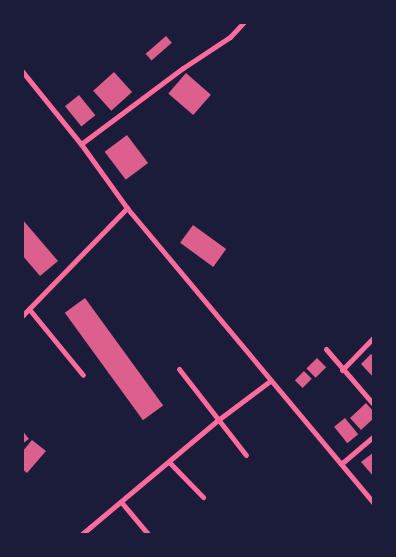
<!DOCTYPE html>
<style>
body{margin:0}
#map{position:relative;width:396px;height:557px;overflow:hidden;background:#1b1b3a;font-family:"IBM Plex Serif",serif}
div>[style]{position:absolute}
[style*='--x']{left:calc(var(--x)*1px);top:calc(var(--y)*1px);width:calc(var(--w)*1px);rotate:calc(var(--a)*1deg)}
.building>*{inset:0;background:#dd5f8e;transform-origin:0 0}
.minor>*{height:5px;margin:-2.5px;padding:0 2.5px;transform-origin:2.5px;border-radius:2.5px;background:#ff6b9d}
span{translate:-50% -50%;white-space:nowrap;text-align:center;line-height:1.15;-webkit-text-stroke:4.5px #1b1b3a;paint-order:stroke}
.frame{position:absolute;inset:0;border:24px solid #1b1b3a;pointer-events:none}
</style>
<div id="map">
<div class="building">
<i style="left:166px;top:36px;width:9px;height:27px;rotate:49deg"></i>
<i style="left:114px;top:72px;width:27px;height:28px;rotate:48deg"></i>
<i style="left:186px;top:73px;width:33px;height:27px;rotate:41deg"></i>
<i style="left:79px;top:95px;width:26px;height:18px;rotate:51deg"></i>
<i style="left:127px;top:135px;width:35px;height:28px;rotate:53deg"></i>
<i style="clip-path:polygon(22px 219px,58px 261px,40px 276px,22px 255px)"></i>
<i style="left:193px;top:225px;width:41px;height:22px;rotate:36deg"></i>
<i style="left:85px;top:298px;width:133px;height:25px;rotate:54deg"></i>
<i style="clip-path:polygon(371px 354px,374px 356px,374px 378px,361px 364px)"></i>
<i style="left:317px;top:358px;width:13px;height:15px;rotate:45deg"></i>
<i style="left:304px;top:371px;width:11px;height:13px;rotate:45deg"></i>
<i style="clip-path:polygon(366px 403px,374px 412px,374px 418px,361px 430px,350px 418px)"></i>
<i style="left:345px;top:418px;width:21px;height:14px;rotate:51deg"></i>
<i style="clip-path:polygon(22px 430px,29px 439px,22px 444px)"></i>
<i style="clip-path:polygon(32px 440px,46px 451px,27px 473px,22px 469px,22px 452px)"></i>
<i style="clip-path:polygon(374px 452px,374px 477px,361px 462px)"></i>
</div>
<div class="minor">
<i style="--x:22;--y:71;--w:94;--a:51.1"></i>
<i style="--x:81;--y:144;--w:79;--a:54.3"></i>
<i style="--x:127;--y:208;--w:385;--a:50.1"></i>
<i style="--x:81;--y:144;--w:127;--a:-36.7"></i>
<i style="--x:183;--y:68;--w:56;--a:-33.4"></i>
<i style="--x:230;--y:37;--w:21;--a:-47"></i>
<i style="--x:29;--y:309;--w:85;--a:50.7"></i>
<i style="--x:22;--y:316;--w:151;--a:-45.8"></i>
<i style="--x:326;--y:349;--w:74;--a:49.4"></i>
<i style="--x:179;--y:369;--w:109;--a:52.1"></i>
<i style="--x:342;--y:370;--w:46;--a:-45.9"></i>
<i style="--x:169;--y:462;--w:49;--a:45.8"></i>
<i style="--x:341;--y:464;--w:43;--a:-40.3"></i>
<i style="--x:122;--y:503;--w:40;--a:50"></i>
<i style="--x:82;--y:534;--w:177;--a:-40"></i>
<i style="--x:218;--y:420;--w:65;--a:-36.9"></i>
</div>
<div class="frame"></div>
</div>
